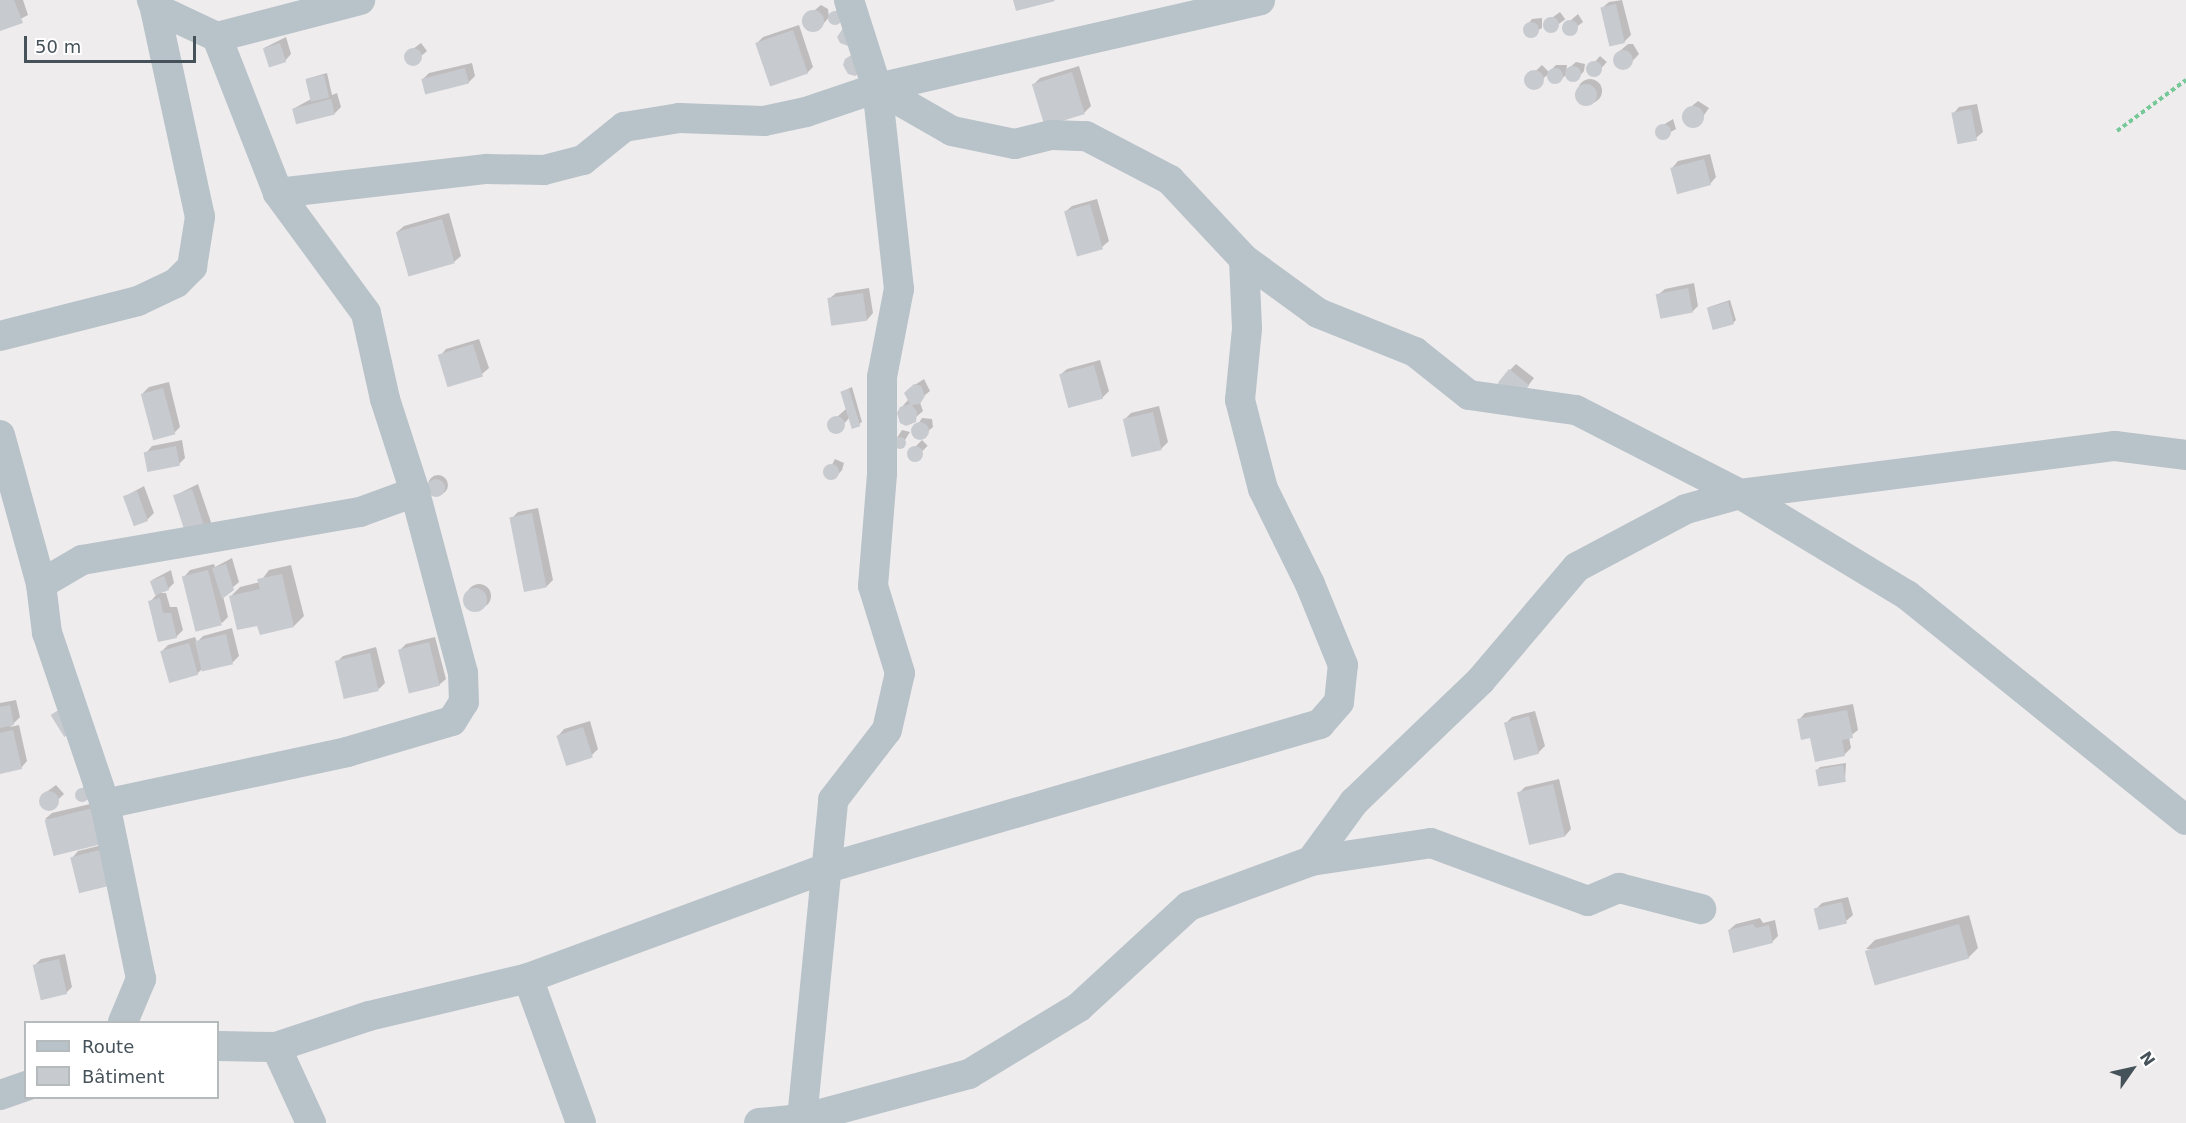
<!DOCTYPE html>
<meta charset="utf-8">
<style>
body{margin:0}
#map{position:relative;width:2186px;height:1123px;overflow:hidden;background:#efeced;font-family:"DejaVu Sans",sans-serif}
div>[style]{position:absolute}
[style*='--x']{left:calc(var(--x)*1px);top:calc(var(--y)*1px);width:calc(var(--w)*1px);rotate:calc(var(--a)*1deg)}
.shadow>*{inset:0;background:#0003;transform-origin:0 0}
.round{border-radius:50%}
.building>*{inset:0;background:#c7cacf;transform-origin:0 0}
.path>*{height:4px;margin-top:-2px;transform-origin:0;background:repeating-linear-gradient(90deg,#76c898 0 4.5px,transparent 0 7.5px)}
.minor>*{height:30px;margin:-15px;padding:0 15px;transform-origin:15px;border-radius:15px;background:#b8c2c9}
span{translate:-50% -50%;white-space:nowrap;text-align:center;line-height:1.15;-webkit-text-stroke:5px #fff;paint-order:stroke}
.legend{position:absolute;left:24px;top:1021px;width:195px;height:78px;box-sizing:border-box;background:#fff;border:2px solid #b5babd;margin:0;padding:8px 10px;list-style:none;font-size:18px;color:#465259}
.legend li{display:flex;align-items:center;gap:12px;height:30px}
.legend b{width:30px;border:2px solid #b5babd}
.north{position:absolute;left:2102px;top:1039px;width:60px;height:60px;-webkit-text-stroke:4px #fff;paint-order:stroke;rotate:56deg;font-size:16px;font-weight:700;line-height:24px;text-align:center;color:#465259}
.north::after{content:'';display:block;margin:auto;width:21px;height:27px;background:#465259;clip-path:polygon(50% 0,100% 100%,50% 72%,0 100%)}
.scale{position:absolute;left:24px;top:36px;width:172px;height:27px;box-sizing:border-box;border:3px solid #465259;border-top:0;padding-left:8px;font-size:18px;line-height:21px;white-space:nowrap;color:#465259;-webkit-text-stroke:4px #fff;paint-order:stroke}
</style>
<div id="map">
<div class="shadow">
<i style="clip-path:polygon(0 0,23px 0,28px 15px,0 30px)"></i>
<i style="clip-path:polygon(1622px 0,1631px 35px,1624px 42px,1602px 8px,1609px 2px)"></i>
<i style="clip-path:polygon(821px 5px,828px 9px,829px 17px,837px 10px,844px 17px,836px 24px,830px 16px,819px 29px,807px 28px,804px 19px)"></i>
<i style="left:1560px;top:12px;width:9px;height:20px;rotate:54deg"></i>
<i style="clip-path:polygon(1578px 14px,1583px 22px,1567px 34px,1563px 27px)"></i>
<i style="clip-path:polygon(1542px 18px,1542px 28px,1528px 36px,1526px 26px,1532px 19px)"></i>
<i style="clip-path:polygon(799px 25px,813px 67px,807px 73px,757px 43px,763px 37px)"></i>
<i style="clip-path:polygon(286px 37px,291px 54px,285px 61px,264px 48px)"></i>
<i style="clip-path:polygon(421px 43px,427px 51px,412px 64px,406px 54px)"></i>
<i style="clip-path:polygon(1628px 44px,1633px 44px,1639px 54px,1626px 68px,1620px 68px,1614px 56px)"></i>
<i style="left:1600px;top:56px;width:9px;height:18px;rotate:41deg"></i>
<i style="clip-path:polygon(1576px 62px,1585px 64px,1584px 71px,1578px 78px,1569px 78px,1569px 68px)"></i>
<i style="clip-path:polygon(472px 63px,475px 76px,468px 83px,423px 79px,429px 73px)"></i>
<i style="clip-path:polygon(1542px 65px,1549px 72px,1556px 65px,1567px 65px,1566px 75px,1559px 81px,1551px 81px,1550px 73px,1531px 88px,1526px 80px)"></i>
<i style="clip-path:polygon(1079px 66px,1091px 106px,1085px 112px,1045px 124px,1034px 84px,1040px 78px)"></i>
<i style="clip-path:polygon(327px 73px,332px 95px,337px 93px,341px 107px,334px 114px,293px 109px,311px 99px,306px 79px)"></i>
<i class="round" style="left:1578px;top:79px;width:24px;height:24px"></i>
<i style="clip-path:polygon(1698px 101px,1709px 108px,1697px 125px,1688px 124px,1686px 111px)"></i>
<i style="clip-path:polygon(1977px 104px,1983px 132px,1976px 138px,1953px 114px,1959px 107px)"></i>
<i style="clip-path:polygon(1673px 119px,1676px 129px,1660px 138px,1658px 128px)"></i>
<i style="clip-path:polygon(1710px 154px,1716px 177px,1710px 184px,1672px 168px,1678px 161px)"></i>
<i style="clip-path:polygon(1097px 199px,1109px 241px,1102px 247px,1065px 212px,1072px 206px)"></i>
<i style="clip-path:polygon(449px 213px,461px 256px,454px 262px,397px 232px,404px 226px)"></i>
<i style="clip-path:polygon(1694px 283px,1698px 306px,1692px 312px,1658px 295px,1665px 289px)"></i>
<i style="clip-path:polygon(869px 288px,873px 313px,867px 320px,829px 299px,836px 293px)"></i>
<i style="clip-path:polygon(1730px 300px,1736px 320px,1733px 323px,1709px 307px)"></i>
<i style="clip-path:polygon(479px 339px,489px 368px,482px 374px,440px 356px,446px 349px)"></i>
<i style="clip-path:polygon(1100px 360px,1109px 391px,1102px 398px,1060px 375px,1067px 369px)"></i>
<i style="clip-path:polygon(1516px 364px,1534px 378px,1524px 391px,1510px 370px)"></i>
<i style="clip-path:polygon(924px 379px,930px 391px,919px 400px,923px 411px,916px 417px,901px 408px,908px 400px,907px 390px)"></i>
<i style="clip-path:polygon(169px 382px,180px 427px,174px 433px,143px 393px,149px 387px)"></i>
<i style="clip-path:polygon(852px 387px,862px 422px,859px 424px,849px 418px,837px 432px,829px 424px,846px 409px,841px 392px)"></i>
<i style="clip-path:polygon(1159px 406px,1168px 442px,1161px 449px,1125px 419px,1131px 413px)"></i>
<i style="clip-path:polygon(922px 418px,932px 419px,933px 427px,920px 438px,913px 432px)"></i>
<i style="clip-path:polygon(902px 430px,910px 432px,900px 448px,893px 444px)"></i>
<i style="clip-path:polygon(182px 440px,185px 458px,179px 464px,146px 453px,152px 446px)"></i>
<i style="left:922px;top:440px;width:8px;height:18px;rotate:45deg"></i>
<i style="clip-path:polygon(835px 459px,844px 463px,842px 470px,836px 477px,826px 476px)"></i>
<i class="round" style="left:428px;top:475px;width:20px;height:20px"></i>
<i style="clip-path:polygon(198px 484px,213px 528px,206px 534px,174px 496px)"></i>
<i style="clip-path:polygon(144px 486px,154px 513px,147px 520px,124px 497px)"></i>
<i style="clip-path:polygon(538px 508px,553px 580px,546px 587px,512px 518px,518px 512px)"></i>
<i style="clip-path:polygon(232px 558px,239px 582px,223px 596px,228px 617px,222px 623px,184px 577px,190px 570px,214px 564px,215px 567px)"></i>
<i style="clip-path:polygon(291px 565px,304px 616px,294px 626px,259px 624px,230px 597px,240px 587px,260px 582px,269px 570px)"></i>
<i style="clip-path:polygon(171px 570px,174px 583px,168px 589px,152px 580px)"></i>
<i class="round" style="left:467px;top:584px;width:24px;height:24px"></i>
<i style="clip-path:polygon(158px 593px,166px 593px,170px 607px,177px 607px,183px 630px,176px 637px,150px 602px)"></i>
<i style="clip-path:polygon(232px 628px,239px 656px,233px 662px,203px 668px,197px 674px,161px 652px,168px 645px,195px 637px,197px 642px,203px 636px)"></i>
<i style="clip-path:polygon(435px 637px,446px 679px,439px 685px,400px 650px,406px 644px)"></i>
<i style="clip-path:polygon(376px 647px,385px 683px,379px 689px,337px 662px,343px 656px)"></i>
<i style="clip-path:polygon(16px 700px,20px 717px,10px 727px,19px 725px,27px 761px,21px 768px,0 772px,0 703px)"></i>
<i style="clip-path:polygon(1853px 704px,1858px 730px,1849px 737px,1851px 748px,1844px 755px,1811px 736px,1799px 720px,1805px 713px)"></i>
<i style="clip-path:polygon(1535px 711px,1545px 746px,1538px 753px,1506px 723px,1512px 717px)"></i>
<i style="clip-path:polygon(590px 721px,598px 749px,592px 755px,558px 736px,564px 729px)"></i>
<i style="clip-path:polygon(1846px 763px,1845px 780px,1817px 770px,1820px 767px)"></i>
<i style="clip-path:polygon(1559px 779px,1571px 829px,1565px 836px,1530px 843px,1519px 793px,1525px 787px)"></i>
<i style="clip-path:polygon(86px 782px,94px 793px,87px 800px,78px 797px)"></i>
<i style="clip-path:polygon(56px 785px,64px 794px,48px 809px,41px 802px,41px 796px)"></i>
<i style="clip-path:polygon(103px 801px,105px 842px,45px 819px,52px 813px)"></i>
<i style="clip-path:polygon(114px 842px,123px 876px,72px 858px,78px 851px)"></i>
<i style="clip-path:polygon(1848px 897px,1853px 915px,1846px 921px,1816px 909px,1822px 903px)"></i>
<i style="clip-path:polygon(1969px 915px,1978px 948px,1968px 958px,1866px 949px,1875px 940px)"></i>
<i style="clip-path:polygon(1760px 918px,1763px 923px,1775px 920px,1778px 936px,1772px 942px,1729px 930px,1736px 924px)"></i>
<i style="clip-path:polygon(65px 954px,72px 987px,66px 993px,34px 966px,41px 959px)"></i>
</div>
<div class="building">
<i style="clip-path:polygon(0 0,14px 0,23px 23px,0 31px)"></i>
<i style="clip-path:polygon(1013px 0,1054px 0,1055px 1px,1016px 11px)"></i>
<i style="left:1616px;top:4px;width:40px;height:16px;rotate:77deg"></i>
<i class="round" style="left:802px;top:10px;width:22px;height:22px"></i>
<i class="round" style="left:828px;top:11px;width:14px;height:14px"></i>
<i class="round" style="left:1543px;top:17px;width:16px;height:16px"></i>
<i class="round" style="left:1562px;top:20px;width:16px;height:16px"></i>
<i class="round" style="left:1523px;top:22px;width:16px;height:16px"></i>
<i style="clip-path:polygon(844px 27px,848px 46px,840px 43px,837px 37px)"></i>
<i style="left:793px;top:30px;width:46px;height:40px;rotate:71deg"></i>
<i style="left:280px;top:43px;width:20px;height:18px;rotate:72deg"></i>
<i class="round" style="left:404px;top:48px;width:18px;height:18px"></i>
<i class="round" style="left:1613px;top:50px;width:20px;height:20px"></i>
<i style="clip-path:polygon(853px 54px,858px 74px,855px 76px,848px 74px,843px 65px,845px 59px)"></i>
<i class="round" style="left:1586px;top:61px;width:16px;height:16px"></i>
<i class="round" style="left:1565px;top:66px;width:16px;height:16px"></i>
<i class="round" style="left:1547px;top:68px;width:16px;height:16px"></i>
<i style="left:465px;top:68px;width:16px;height:45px;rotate:76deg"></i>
<i class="round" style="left:1524px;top:70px;width:20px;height:20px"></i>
<i style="left:1072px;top:72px;width:44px;height:42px;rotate:73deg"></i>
<i style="left:324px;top:75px;width:23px;height:19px;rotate:77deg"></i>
<i class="round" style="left:1575px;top:84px;width:22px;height:22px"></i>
<i style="left:331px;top:99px;width:16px;height:40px;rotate:76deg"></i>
<i class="round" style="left:1682px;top:106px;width:22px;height:22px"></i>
<i style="left:1971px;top:109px;width:32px;height:20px;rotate:79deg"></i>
<i class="round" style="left:1655px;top:124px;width:16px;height:16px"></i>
<i style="left:1704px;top:159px;width:27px;height:35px;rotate:75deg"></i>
<i style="left:1090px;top:204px;width:47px;height:27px;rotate:74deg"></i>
<i style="left:442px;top:219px;width:46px;height:48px;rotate:74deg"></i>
<i style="left:1688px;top:288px;width:25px;height:33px;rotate:79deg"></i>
<i style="left:863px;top:293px;width:28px;height:36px;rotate:82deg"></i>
<i style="left:1728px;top:302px;width:23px;height:22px;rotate:75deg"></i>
<i style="left:473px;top:344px;width:34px;height:37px;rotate:73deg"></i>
<i style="left:1094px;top:365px;width:35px;height:36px;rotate:75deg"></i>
<i style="left:1509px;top:369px;width:26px;height:18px;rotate:39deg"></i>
<i style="clip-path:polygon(914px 384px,921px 386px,925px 396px,920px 404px,912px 405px,917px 412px,916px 422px,906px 426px,900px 423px,897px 413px,900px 407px,910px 404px,904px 393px)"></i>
<i style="left:163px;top:388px;width:48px;height:23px;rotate:75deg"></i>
<i style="left:849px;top:389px;width:39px;height:9px;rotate:73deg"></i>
<i style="left:1153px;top:412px;width:39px;height:31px;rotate:77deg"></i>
<i class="round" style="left:827px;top:416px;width:18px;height:18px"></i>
<i class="round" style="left:911px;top:422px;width:18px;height:18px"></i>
<i class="round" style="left:894px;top:437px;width:12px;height:12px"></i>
<i style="left:176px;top:446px;width:20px;height:33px;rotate:79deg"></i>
<i class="round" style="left:907px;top:446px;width:16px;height:16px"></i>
<i class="round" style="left:823px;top:464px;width:16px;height:16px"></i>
<i class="round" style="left:427px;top:479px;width:18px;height:18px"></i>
<i style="left:192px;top:489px;width:48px;height:20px;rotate:72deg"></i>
<i style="left:137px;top:491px;width:32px;height:15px;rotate:70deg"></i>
<i style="left:532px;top:513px;width:76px;height:23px;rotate:79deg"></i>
<i style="clip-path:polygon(226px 564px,234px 590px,222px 599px,212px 568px)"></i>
<i style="left:208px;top:570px;width:57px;height:27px;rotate:76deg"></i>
<i style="clip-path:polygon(282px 574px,294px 627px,260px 635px,257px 626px,237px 630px,229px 596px,260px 589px,257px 579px)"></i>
<i style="left:164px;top:576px;width:15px;height:15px;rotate:70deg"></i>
<i class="round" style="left:463px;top:588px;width:24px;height:24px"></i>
<i style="clip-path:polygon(160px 598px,163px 613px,171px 613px,177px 638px,158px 642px,148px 601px)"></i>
<i style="left:226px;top:634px;width:31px;height:32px;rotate:77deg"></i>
<i style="left:429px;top:642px;width:45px;height:32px;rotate:76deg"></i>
<i style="left:189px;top:643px;width:33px;height:30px;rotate:74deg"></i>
<i style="left:370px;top:653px;width:39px;height:36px;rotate:77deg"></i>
<i style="clip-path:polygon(10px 705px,14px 725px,0 728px,0 707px)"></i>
<i style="left:65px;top:706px;width:26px;height:17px;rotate:58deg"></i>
<i style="clip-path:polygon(1847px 710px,1853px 738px,1842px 740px,1845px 756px,1815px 762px,1810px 738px,1801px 740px,1797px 719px)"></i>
<i style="left:1529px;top:716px;width:39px;height:26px;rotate:75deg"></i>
<i style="left:583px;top:727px;width:32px;height:28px;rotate:72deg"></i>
<i style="clip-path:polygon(13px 730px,22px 769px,0 774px,0 733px)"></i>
<i style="left:1843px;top:765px;width:17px;height:28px;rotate:80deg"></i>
<i style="left:1553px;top:784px;width:54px;height:37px;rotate:77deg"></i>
<i class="round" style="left:75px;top:788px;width:14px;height:14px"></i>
<i class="round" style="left:39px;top:791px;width:20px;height:20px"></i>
<i style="left:97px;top:807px;width:37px;height:54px;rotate:76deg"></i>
<i style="left:108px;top:848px;width:37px;height:39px;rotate:76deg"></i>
<i style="left:1842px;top:902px;width:22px;height:29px;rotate:77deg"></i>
<i style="clip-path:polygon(1753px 924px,1756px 928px,1769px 925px,1773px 943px,1733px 953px,1728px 930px)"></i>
<i style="left:1959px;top:924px;width:36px;height:98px;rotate:74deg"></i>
<i style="left:59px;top:959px;width:36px;height:27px;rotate:77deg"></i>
</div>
<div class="path">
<i style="--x:2117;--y:131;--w:86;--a:-36.5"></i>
</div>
<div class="minor">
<i style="--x:217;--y:37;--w:148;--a:-14.5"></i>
<i style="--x:877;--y:88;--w:86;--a:29.8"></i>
<i style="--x:952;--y:131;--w:64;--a:11.7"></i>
<i style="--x:1015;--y:144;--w:38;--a:-14"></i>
<i style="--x:1052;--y:135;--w:34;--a:2"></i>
<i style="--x:1086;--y:136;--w:95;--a:27.6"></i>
<i style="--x:1170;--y:180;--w:108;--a:46.9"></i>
<i style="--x:1244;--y:259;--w:92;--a:36.1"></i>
<i style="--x:1318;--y:313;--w:105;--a:21.9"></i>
<i style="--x:1415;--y:352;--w:69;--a:38.5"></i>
<i style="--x:1469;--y:395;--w:108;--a:8"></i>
<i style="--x:1576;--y:410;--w:184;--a:27.1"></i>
<i style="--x:1740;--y:494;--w:195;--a:31.2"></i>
<i style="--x:1907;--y:595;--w:358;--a:38.9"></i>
<i style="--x:278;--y:193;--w:210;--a:-6.6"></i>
<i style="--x:487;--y:169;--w:57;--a:1"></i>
<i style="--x:544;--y:170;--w:40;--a:-14.4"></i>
<i style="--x:583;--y:160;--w:53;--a:-38.8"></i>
<i style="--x:624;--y:127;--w:56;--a:-9.3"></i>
<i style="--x:679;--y:118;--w:85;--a:2"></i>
<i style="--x:764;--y:121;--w:43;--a:-12.1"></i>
<i style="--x:806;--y:112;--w:75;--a:-18.7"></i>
<i style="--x:877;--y:88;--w:393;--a:-12.9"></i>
<i style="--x:0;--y:336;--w:142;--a:-14.2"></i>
<i style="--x:138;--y:301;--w:42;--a:-25.3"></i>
<i style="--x:176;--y:283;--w:23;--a:-45"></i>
<i style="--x:192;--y:267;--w:51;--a:-80.9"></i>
<i style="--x:200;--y:217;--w:214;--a:-102.2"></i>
<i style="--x:0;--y:435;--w:155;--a:74.6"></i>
<i style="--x:105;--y:804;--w:248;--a:-12.1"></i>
<i style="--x:347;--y:752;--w:109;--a:-16.4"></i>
<i style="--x:452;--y:721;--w:22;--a:-58"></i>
<i style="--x:464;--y:702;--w:29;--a:-92"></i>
<i style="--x:463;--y:673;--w:187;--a:-104.9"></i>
<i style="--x:1311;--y:861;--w:121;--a:-8.5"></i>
<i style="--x:1431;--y:843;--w:167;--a:20.3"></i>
<i style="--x:1588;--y:901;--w:34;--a:-23"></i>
<i style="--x:1619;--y:888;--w:85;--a:14.4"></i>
<i style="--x:528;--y:978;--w:154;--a:69.9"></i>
<i style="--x:123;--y:1022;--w:47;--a:-67.3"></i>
<i style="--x:141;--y:979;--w:179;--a:-101.6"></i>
<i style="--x:105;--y:804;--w:181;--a:-108.7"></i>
<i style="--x:47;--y:633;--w:49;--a:-97"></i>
<i style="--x:41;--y:584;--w:48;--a:-30.3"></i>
<i style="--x:82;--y:560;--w:282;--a:-9.8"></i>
<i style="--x:360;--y:512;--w:59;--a:-20"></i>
<i style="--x:415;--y:492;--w:98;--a:-107.9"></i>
<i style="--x:385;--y:399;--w:88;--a:-102.5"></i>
<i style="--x:366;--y:313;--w:149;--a:-126.3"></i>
<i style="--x:278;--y:193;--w:168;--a:-111.4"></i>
<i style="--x:217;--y:37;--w:68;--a:-154.9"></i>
<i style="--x:155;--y:8;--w:9;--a:-111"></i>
<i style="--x:218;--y:1046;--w:58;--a:1"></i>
<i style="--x:276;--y:1047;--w:98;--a:-18.4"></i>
<i style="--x:369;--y:1016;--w:163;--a:-13.4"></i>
<i style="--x:528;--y:978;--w:319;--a:-20.2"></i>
<i style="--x:827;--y:868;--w:514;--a:-16.28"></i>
<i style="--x:1320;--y:724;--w:29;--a:-49"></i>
<i style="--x:1339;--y:702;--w:37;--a:-84"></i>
<i style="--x:1343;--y:665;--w:87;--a:-112.2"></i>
<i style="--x:1310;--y:584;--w:106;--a:-116.3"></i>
<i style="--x:1263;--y:489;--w:92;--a:-104.5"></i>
<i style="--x:1240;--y:400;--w:72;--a:-84.4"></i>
<i style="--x:1247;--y:328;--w:69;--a:-92.5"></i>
<i style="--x:276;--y:1047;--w:84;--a:65.3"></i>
<i style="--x:0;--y:1095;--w:28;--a:-19"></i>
<i style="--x:802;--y:1119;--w:321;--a:-84.4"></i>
<i style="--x:833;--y:800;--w:88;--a:-52.4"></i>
<i style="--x:887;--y:730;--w:58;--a:-77.2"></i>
<i style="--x:900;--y:673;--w:91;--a:-107.2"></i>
<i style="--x:873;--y:586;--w:113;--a:-85.4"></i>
<i style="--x:882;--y:473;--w:96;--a:-90"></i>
<i style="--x:882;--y:377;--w:90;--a:-79.1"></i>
<i style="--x:899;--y:289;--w:202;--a:-96.2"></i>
<i style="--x:877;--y:88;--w:92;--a:-107.7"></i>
<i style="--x:759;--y:1123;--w:43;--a:-5.3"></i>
<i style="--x:802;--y:1119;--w:173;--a:-15.1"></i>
<i style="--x:969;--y:1074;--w:129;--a:-31.3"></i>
<i style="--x:1079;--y:1007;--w:149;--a:-42.6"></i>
<i style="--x:1189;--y:906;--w:130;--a:-20.2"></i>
<i style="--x:1311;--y:861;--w:73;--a:-53.9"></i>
<i style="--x:1354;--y:802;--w:176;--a:-43.8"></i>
<i style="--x:1481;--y:680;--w:148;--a:-49.7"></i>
<i style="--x:1577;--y:567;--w:123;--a:-28"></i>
<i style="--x:1686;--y:509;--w:56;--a:-15.5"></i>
<i style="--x:1740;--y:494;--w:378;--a:-7.3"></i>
<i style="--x:2115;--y:446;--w:72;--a:7.2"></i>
</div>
<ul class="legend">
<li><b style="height:8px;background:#b8c2c9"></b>Route</li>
<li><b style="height:16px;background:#c7cacf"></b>Bâtiment</li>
</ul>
<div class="north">N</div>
<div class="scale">50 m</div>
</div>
